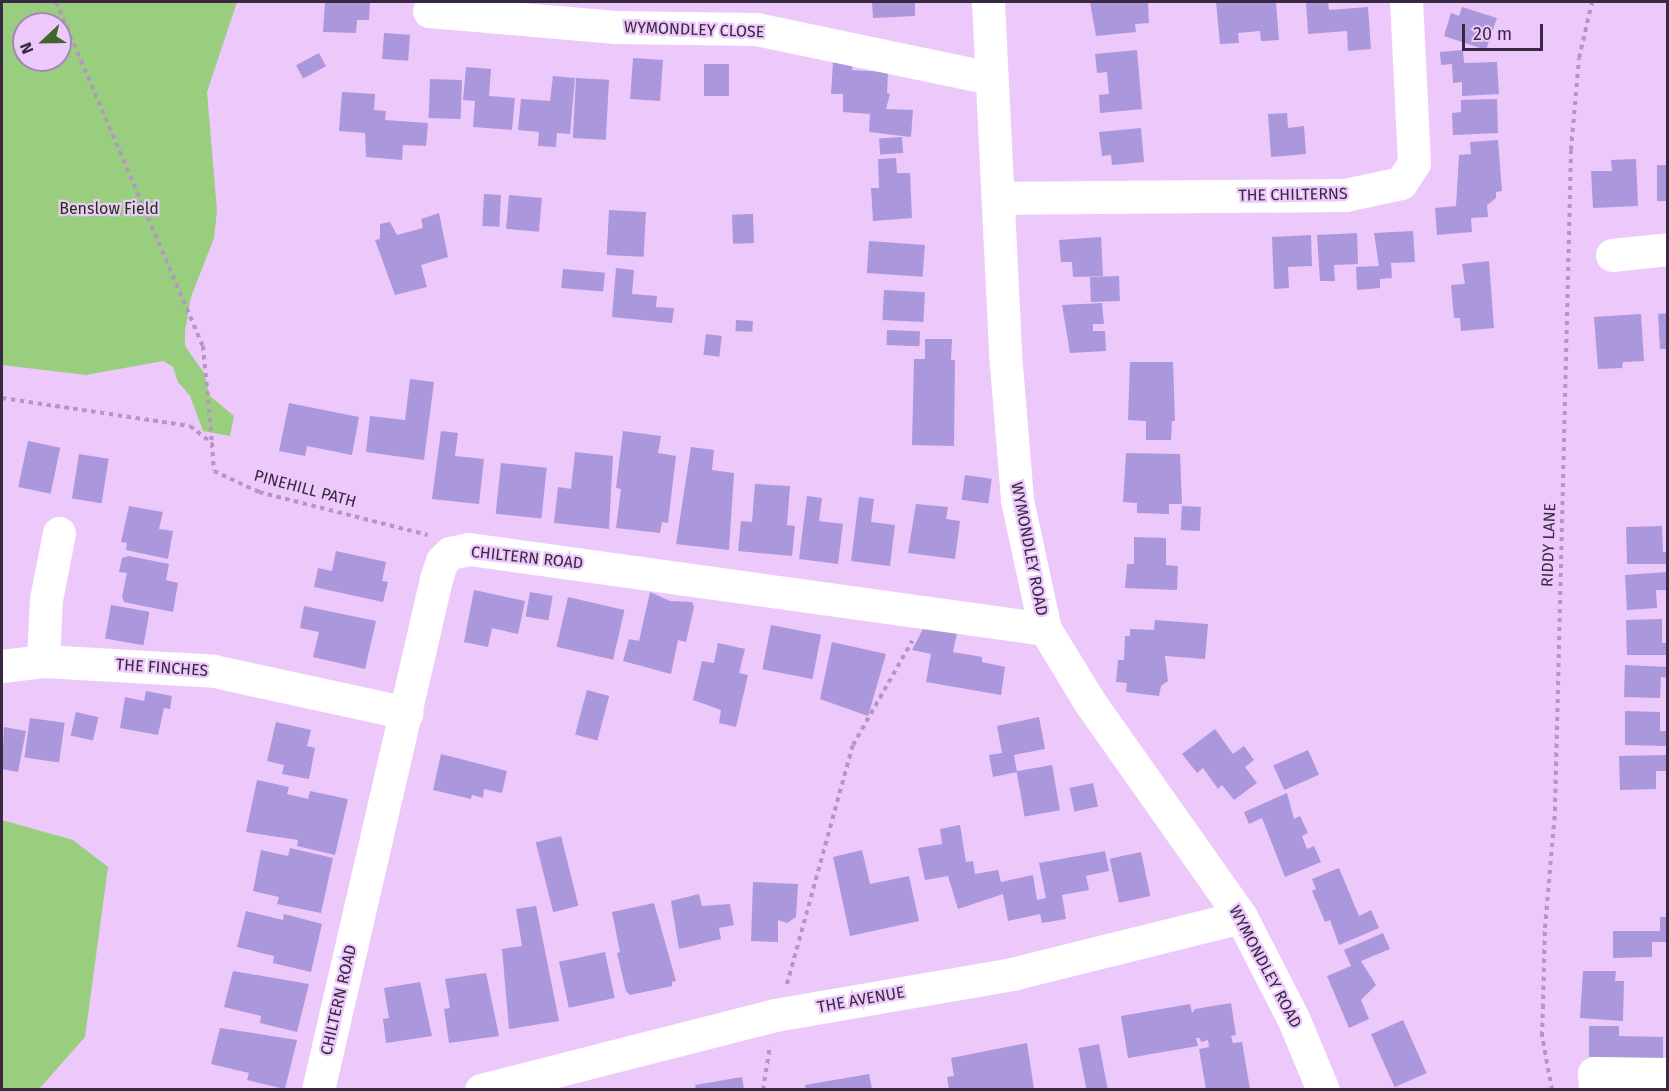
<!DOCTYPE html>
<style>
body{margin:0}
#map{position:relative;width:1669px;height:1091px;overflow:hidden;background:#ecc8fb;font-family:"Fira Sans",sans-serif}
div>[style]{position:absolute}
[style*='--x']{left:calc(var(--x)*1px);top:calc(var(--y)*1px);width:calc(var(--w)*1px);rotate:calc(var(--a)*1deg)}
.green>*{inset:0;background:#99ce7f}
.building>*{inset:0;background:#aa97dc;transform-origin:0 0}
.path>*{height:4px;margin-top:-2px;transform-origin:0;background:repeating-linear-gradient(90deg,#b496c1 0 4.5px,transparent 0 9px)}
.minor>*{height:33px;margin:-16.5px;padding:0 16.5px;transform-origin:16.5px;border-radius:16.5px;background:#fff}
span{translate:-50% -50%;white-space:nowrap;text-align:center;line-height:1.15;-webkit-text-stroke:4.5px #ecc8fb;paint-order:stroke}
.street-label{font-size:16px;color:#392841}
.park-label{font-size:16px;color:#193508}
.frame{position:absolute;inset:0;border:3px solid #392841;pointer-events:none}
.north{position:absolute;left:12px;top:12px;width:60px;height:60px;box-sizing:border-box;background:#ecc8fb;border:2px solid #a488b1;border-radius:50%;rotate:248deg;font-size:16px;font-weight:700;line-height:24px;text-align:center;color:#392841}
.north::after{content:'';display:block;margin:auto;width:21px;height:27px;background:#3c6724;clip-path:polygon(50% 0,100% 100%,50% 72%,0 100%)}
.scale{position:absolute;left:1462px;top:24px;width:81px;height:27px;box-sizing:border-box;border:3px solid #392841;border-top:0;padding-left:8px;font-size:18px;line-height:21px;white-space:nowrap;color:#392841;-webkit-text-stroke:4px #ecc8fb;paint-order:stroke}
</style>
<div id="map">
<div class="green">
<i style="clip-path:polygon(evenodd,2px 2px,237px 2px,207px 92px,217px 211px,214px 238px,191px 297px,185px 331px,185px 346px,204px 373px,210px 396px,234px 416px,230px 436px,203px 431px,190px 396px,178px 382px,173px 367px,163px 361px,86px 375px,2px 365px,2px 2px,24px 24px,60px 24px,60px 60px,24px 60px,24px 24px)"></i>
<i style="clip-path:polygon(2px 820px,73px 840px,108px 867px,85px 1037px,39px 1089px,2px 1089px)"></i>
</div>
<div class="building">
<i style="clip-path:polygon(325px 2px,370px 2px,369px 20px,357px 20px,356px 33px,323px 32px)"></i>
<i style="clip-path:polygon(872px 2px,915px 2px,915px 16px,873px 18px)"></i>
<i style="clip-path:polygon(1090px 2px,1148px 2px,1149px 23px,1135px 24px,1136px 32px,1096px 36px)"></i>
<i style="clip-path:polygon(1216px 2px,1276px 2px,1279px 40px,1261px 41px,1260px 31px,1238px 33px,1239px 43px,1220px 44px)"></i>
<i style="clip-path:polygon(1306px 2px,1328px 2px,1329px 10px,1368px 7px,1371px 49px,1348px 51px,1347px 31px,1308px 34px)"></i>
<i style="clip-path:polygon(1462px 7px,1497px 18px,1486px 50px,1444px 36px,1451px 13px,1459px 16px)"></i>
<i style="left:384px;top:33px;width:26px;height:26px;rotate:4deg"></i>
<i style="clip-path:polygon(1137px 50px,1142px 109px,1100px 113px,1099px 95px,1109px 94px,1107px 72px,1097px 73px,1095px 54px)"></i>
<i style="clip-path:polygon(1463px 50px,1464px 63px,1497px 62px,1499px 94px,1462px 96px,1462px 82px,1453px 83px,1452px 64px,1441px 65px,1440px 52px)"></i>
<i style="left:319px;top:53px;width:15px;height:26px;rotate:62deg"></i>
<i style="left:633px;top:58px;width:30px;height:41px;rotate:4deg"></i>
<i style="clip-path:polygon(833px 62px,853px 63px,852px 70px,888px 72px,887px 93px,890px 94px,886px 109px,913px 110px,911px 137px,869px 132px,870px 114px,843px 112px,843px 94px,831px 94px)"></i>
<i style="left:704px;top:64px;width:25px;height:32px"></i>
<i style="clip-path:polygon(466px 67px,491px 69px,489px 96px,515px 98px,512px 130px,473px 127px,475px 101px,463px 100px)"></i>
<i style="clip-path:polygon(553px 76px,575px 78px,570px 134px,557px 133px,556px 147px,538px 146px,539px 132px,518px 130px,521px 99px,550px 101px)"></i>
<i style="left:576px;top:78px;width:33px;height:60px;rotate:3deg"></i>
<i style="left:430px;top:79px;width:32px;height:39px;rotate:2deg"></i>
<i style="clip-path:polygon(342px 92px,375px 94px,374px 110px,386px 111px,385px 120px,428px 123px,426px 146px,403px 145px,402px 160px,366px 157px,365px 133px,339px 131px)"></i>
<i style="clip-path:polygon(1497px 99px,1498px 133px,1453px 135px,1452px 113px,1461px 112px,1461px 100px)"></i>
<i style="clip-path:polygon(1287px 113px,1288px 128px,1304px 126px,1306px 154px,1271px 157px,1268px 114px)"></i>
<i style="clip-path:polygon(1141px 128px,1144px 162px,1112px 165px,1111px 155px,1102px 156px,1099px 132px)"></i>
<i style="left:902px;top:137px;width:16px;height:23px;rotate:86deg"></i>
<i style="clip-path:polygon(1498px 140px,1502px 191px,1496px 192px,1496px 198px,1487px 205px,1488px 217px,1471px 218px,1472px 232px,1437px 235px,1435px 208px,1456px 206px,1459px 155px,1471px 154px,1470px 142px)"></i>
<i style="clip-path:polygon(896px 158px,897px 173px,910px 173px,912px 218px,873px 221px,871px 188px,879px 188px,878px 159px)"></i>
<i style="clip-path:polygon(1636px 159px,1638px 206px,1593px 208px,1591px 171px,1612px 171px,1611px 160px)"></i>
<i style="left:1657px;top:165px;width:11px;height:36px"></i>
<i style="left:484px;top:194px;width:17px;height:32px;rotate:3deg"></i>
<i style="left:509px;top:195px;width:33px;height:34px;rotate:5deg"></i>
<i style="left:609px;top:210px;width:37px;height:45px;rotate:3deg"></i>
<i style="clip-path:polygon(439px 213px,448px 257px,421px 265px,427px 287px,395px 295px,375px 240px,380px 239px,380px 224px,390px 222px,397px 235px,423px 228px,421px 219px)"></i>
<i style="left:753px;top:214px;width:29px;height:21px;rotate:88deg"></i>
<i style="clip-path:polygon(1413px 231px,1415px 262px,1391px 263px,1392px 278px,1380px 279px,1380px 288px,1357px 290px,1356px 267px,1379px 266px,1374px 233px)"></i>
<i style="clip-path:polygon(1357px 233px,1358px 264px,1334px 265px,1335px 281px,1320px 281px,1317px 235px)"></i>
<i style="clip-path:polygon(1311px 235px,1312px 266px,1288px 267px,1289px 288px,1274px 289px,1272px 237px)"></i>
<i style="clip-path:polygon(1101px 237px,1103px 276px,1073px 277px,1072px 262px,1061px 262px,1059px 240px)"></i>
<i style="left:869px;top:241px;width:56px;height:32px;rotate:4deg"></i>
<i style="clip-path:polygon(1489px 261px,1494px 328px,1461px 331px,1460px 318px,1454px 318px,1451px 285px,1465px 284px,1462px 264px)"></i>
<i style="clip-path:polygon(616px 268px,634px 270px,632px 294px,657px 296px,656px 307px,674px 308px,672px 323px,612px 317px)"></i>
<i style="left:563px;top:269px;width:42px;height:19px;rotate:5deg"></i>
<i style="left:1119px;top:276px;width:25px;height:29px;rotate:88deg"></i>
<i style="left:884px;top:290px;width:41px;height:30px;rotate:3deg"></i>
<i style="clip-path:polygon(1102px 303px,1104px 324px,1093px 324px,1093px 331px,1105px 331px,1106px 351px,1070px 353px,1062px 305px)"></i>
<i style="clip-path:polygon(1668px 313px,1668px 349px,1660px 349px,1658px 314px)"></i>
<i style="clip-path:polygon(1641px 314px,1644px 361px,1623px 362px,1622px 368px,1598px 369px,1594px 317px)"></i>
<i style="left:736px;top:320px;width:17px;height:11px;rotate:3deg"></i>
<i style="left:887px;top:330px;width:33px;height:15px;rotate:2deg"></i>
<i style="left:706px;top:334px;width:16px;height:21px;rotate:7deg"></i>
<i style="clip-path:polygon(925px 339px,952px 339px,951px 360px,955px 360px,954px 446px,912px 445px,914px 359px,925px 359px)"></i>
<i style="clip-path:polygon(1130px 362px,1173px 362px,1175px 421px,1172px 421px,1171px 440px,1146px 440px,1146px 421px,1128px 420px)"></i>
<i style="clip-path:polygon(410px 379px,434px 382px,424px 460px,366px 452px,370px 416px,405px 420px)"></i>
<i style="clip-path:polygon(289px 403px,359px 417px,352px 455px,307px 446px,305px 456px,279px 451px)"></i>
<i style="clip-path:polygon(441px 431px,458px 433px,455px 456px,484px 459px,479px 504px,432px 499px)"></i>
<i style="clip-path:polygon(623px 431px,661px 436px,658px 453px,676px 456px,668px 523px,662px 522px,660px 533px,616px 528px,621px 489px,616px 488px)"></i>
<i style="left:28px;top:441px;width:33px;height:47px;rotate:12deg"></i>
<i style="clip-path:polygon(691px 447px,714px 450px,712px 470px,734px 473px,729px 550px,676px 544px)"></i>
<i style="clip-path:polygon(575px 452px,613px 456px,609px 529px,554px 523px,558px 487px,571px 489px)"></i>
<i style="clip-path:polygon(1126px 453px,1180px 454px,1182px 504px,1169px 504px,1169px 514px,1137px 513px,1137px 503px,1123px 502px)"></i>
<i style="left:79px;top:454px;width:30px;height:45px;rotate:9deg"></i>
<i style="left:501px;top:463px;width:46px;height:51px;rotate:6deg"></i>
<i style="left:965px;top:475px;width:27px;height:25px;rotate:8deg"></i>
<i style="clip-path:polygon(755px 484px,790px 486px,787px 525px,795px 526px,792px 556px,738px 551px,741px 521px,752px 522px)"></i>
<i style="clip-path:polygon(807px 496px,822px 498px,819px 521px,843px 524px,838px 564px,799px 559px)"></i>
<i style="clip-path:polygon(859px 497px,874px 499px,871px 522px,895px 525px,890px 566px,851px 561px)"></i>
<i style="clip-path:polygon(916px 504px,948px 507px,946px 519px,960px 521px,955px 559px,908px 553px)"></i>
<i style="clip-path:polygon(129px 506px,163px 512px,159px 529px,173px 531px,168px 559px,126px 550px,127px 543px,121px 542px)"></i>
<i style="left:1182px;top:506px;width:19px;height:24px;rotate:3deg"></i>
<i style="clip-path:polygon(1662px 526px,1663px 552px,1668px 552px,1668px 564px,1627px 564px,1626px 527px)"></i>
<i style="clip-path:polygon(1134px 537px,1166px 538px,1166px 565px,1178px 566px,1177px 590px,1125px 588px,1127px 564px,1134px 564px)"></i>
<i style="clip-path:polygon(336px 551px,386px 562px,382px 581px,388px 582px,383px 602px,314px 587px,318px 568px,332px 571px)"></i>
<i style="clip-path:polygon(129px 556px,169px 564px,166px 580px,178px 583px,173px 612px,124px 602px,122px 597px,127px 573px,119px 572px,122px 558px)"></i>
<i style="clip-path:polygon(1668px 572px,1668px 590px,1656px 590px,1657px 608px,1627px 610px,1625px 575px)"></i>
<i style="clip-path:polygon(474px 590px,525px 601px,518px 634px,492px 628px,488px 647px,464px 642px)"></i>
<i style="left:530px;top:592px;width:23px;height:25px;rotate:10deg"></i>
<i style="clip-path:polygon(650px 592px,670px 601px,692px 602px,694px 607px,686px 642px,678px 640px,671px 674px,623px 661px,629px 639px,639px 641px)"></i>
<i style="left:568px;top:597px;width:58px;height:51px;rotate:13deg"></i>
<i style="left:111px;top:605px;width:39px;height:34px;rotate:10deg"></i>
<i style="clip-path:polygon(304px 606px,376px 621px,365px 669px,313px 657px,319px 632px,300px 628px)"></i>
<i style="clip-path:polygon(1662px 619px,1662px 643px,1668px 643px,1668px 655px,1627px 655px,1626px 620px)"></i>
<i style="clip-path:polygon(1155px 620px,1208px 624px,1205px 659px,1165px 656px,1168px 681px,1161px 686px,1159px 696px,1126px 692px,1127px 683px,1116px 682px,1118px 660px,1124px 660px,1125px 636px,1130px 636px,1130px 629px,1154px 630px)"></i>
<i style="left:771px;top:625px;width:51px;height:45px;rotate:11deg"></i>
<i style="clip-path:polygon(924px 627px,957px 633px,953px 652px,982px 657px,982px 662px,1005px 667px,1001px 695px,926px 682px,931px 654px,912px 650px)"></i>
<i style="clip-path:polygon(832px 642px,886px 654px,868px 716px,820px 699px)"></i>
<i style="clip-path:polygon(718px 643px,745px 649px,739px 673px,748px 675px,736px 727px,719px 723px,721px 710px,693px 700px,702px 661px,714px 663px)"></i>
<i style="clip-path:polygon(1625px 665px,1668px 667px,1668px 678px,1661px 677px,1660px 698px,1624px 697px)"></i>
<i style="left:587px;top:690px;width:23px;height:46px;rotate:15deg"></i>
<i style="clip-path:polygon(146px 691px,172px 696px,170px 709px,164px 708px,158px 735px,120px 728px,125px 697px,144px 701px)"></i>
<i style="clip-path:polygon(1625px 711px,1660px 712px,1660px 731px,1668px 731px,1668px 746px,1625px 745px)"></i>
<i style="left:76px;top:712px;width:23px;height:24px;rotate:13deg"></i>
<i style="clip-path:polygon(1039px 717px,1045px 749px,1014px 755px,1017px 772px,993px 777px,989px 755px,1002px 753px,997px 726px)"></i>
<i style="left:30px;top:718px;width:35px;height:40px;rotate:8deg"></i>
<i style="clip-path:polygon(276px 722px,311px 730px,307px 746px,315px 748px,309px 779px,282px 774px,284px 765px,267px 761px)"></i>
<i style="clip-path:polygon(4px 727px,26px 731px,18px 772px,2px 769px)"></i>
<i style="clip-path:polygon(1215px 729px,1233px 754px,1244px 746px,1254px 760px,1245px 767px,1257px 783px,1234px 800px,1222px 785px,1218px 789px,1203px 768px,1197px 773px,1182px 754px)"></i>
<i style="left:1308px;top:750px;width:27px;height:38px;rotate:66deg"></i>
<i style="clip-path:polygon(441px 754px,507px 771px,502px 793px,484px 789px,483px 798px,472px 795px,471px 799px,433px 790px)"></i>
<i style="clip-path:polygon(1667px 755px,1667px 771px,1656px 771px,1656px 789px,1620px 790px,1619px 756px)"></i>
<i style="left:1052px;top:765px;width:46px;height:36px;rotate:80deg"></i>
<i style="clip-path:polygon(257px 780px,289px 787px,287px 794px,308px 799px,310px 791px,348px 799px,335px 855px,297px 846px,298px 840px,246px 832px)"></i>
<i style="left:1093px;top:783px;width:24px;height:24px;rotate:78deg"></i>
<i style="clip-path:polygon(1287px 793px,1294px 819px,1300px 816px,1308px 833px,1302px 836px,1307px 849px,1314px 846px,1321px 862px,1285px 877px,1262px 818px,1249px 824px,1244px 812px)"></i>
<i style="clip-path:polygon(960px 825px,966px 862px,973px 861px,975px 874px,998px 870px,1001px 882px,1033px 875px,1037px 900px,1046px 898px,1039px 863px,1105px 851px,1109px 871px,1086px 876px,1089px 890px,1062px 895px,1066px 919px,1042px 923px,1040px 914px,1008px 921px,1003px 894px,958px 909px,948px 876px,925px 880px,918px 848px,942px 844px,940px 829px)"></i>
<i style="left:561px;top:836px;width:72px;height:26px;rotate:76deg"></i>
<i style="clip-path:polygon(290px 848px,333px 858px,321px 913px,277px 904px,279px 897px,253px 891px,261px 850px,288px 856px)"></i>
<i style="clip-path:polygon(862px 850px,870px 884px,909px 876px,919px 921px,850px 936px,833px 857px)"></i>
<i style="left:1141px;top:852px;width:45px;height:32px;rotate:78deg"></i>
<i style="clip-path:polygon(1339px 868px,1359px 916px,1371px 910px,1379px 928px,1339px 945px,1330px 920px,1325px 922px,1312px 891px,1316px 889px,1312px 879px)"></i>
<i style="clip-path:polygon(753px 882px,798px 884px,796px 917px,787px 923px,778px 920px,778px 942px,751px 941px)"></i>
<i style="clip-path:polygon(699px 894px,702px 906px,730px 904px,734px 925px,719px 928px,721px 939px,679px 949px,671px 901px)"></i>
<i style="clip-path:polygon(654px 903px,676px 981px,672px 982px,672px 986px,630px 995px,626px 991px,617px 953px,620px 952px,612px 912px)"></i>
<i style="clip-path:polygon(536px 906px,559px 1021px,509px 1029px,502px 949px,522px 946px,516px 909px)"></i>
<i style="clip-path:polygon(246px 911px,283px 920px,284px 914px,322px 924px,311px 972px,273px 963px,274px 956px,237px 947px)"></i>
<i style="clip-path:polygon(1660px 917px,1668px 917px,1668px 942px,1652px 942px,1652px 957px,1613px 958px,1613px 931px,1660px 931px)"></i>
<i style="clip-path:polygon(1383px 933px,1390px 949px,1361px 961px,1376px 985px,1361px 1000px,1369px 1019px,1349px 1028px,1327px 976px,1351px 966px,1344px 950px)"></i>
<i style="left:605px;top:952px;width:47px;height:47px;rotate:78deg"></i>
<i style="clip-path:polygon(233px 971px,309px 984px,297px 1032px,260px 1023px,261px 1016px,224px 1007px)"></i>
<i style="clip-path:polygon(1583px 971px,1616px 971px,1615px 981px,1624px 981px,1623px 1021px,1580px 1018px)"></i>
<i style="clip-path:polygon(486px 973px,499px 1036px,449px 1043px,444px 1009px,450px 1008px,445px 979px)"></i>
<i style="clip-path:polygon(420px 982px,432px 1036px,386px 1043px,383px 1019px,389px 1018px,384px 988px)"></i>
<i style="clip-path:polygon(1231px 1003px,1236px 1035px,1231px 1036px,1233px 1043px,1242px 1042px,1250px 1089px,1206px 1089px,1199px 1049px,1209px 1047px,1208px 1040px,1201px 1042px,1200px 1038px,1196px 1038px,1198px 1046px,1128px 1058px,1121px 1016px,1190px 1004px,1192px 1013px,1195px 1009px)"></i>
<i style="left:1403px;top:1020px;width:58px;height:35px;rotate:66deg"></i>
<i style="clip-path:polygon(1589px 1026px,1619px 1026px,1619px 1036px,1663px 1037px,1663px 1059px,1589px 1057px)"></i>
<i style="clip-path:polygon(220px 1028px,297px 1040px,285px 1089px,247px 1080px,249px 1073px,211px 1064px)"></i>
<i style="clip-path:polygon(1027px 1043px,1034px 1089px,949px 1089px,947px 1077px,954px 1076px,951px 1058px)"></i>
<i style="left:1099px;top:1044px;width:46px;height:21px;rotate:79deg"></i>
<i style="clip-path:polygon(869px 1074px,872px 1089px,806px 1089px,805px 1085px)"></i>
<i style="clip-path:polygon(742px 1077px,744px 1089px,696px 1089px,695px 1085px)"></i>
</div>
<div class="path">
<i style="--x:56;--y:2;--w:374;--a:66.9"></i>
<i style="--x:203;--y:346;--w:97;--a:84.7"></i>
<i style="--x:2;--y:398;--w:190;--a:8.5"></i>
<i style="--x:190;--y:426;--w:28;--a:38"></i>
<i style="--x:212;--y:443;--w:28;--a:86"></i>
<i style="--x:214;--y:471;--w:50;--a:25"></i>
<i style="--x:259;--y:492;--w:174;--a:14.3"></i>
<i style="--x:787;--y:984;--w:248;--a:-74.6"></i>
<i style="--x:853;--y:745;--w:120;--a:-60.4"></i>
<i style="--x:763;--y:1090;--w:45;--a:-81"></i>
<i style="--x:1552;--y:1090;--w:55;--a:-100.5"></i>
<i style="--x:1542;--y:1036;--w:28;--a:-88"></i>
<i style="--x:1543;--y:1008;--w:80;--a:-88.6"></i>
<i style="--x:1545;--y:928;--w:117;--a:-85.1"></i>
<i style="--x:1555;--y:811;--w:661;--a:-88.61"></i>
<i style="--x:1571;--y:150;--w:92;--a:-85"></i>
<i style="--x:1579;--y:58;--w:57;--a:-76.9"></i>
</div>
<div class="minor">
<i style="--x:988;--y:2;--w:351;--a:87.2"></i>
<i style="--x:1005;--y:353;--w:147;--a:85.3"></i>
<i style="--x:1017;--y:500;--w:132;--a:77.8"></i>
<i style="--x:1045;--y:629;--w:88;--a:58.5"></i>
<i style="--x:1091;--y:704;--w:261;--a:54.8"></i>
<i style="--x:1241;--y:917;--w:114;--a:62.8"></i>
<i style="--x:1293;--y:1018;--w:78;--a:67.4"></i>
<i style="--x:429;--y:11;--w:187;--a:4.9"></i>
<i style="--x:615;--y:27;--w:141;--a:0.8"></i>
<i style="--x:756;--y:29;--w:240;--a:11.8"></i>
<i style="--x:998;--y:198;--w:347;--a:-0.5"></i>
<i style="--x:1345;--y:195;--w:57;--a:-12.1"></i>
<i style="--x:1401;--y:183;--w:24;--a:-57"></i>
<i style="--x:1414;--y:163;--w:161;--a:-92.8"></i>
<i style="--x:1612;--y:255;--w:56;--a:-6.1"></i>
<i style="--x:59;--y:533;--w:67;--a:101.1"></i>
<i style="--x:46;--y:599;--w:62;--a:92.8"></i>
<i style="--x:43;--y:661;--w:171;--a:3.3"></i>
<i style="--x:214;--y:671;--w:197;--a:12.3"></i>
<i style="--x:2;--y:666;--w:41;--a:-7"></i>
<i style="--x:318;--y:1090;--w:524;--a:-77"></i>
<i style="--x:436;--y:579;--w:19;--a:-72"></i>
<i style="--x:442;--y:561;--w:11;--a:-45"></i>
<i style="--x:450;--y:553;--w:19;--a:-12"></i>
<i style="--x:469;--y:549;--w:582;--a:7.91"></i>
<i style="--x:481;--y:1090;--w:303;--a:-14.3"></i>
<i style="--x:775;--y:1015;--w:241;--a:-9.8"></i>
<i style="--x:1012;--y:974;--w:236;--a:-14"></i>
<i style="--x:1595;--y:1090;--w:17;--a:-93"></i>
<i style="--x:1594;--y:1073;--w:74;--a:0.8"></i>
</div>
<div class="street-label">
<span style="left:694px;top:30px;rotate:2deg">WYMONDLEY CLOSE</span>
<span style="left:1293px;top:195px;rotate:-1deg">THE CHILTERNS</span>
<span style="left:305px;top:489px;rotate:15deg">PINEHILL PATH</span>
<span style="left:1549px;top:545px;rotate:-88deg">RIDDY LANE</span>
<span style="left:1029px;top:549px;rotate:79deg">WYMONDLEY ROAD</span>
<span style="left:527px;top:558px;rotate:6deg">CHILTERN ROAD</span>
<span style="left:162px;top:668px;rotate:4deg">THE FINCHES</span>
<span style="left:1265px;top:967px;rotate:62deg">WYMONDLEY ROAD</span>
<span style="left:339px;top:1000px;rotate:-77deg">CHILTERN ROAD</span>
<span style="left:861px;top:1000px;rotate:-10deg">THE AVENUE</span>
</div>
<div class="park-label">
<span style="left:109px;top:209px">Benslow Field</span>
</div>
<div class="frame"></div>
<div class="north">N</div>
<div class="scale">20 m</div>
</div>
